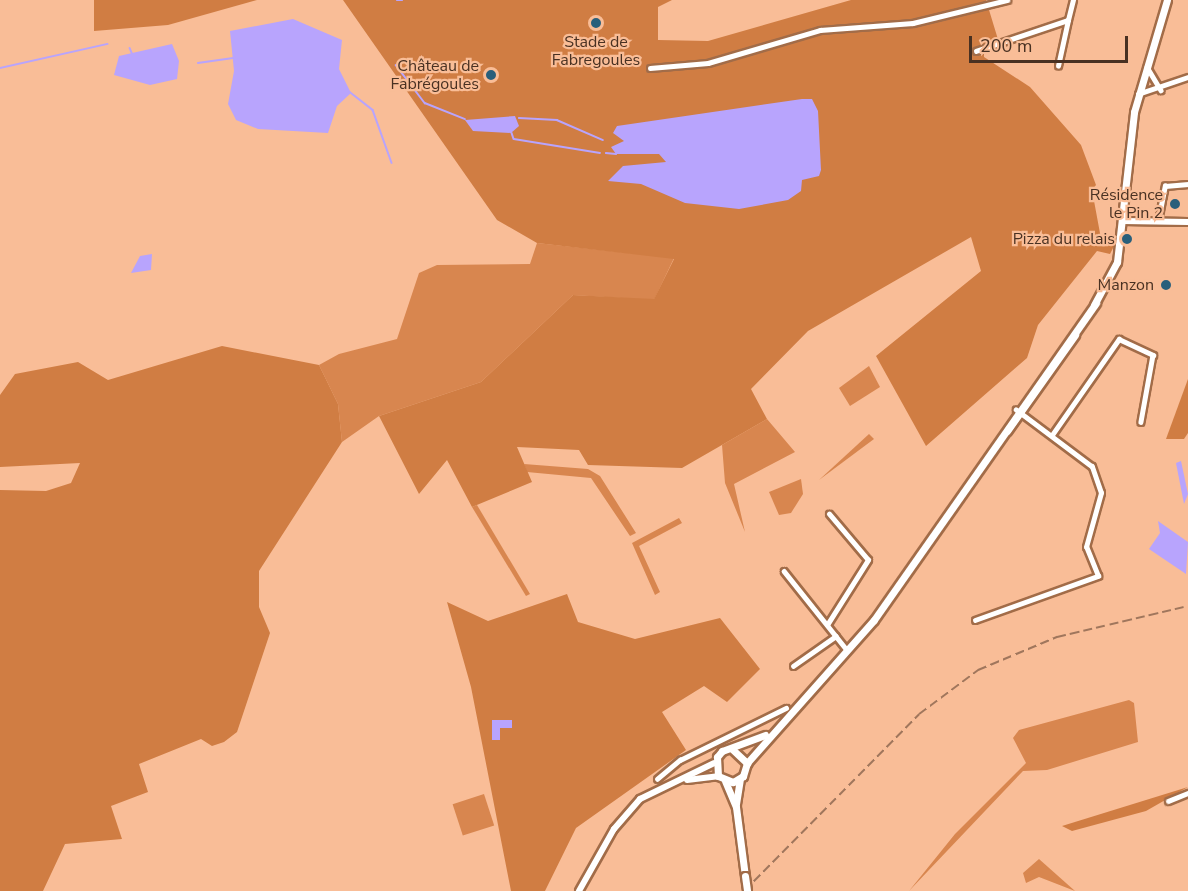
<!DOCTYPE html>
<meta charset="utf-8">
<style>
body{margin:0}
#map{position:relative;width:1188px;height:891px;overflow:hidden;background:#f9bd97;font-family:"Nunito Sans",sans-serif}
div>[style]{position:absolute}
[style*='--x']{left:calc(var(--x)*1px);top:calc(var(--y)*1px);width:calc(var(--w)*1px);rotate:calc(var(--a)*1deg)}
.green>*{inset:0;background:#d8864f;transform-origin:0 0}
.forest>*{inset:0;background:#d07d43}
.water>*{inset:0;background:#b8a4fd}
.stream>*{height:1.5px;margin:-0.75px;padding:0 0.75px;transform-origin:0.75px;border-radius:0.75px;background:#b8a4fd}
.roads{filter:drop-shadow(2px 0 #a26c48) drop-shadow(-2px 0 #a26c48) drop-shadow(0 2px #a26c48) drop-shadow(0 -2px #a26c48)}
.minor>*{height:4.5px;margin:-2.25px;padding:0 2.25px;transform-origin:2.25px;border-radius:2.25px;background:#fff}
.tertiary>*{height:6px;margin:-3px;padding:0 3px;transform-origin:3px;border-radius:3px;background:#fff}
.secondary>*{height:7px;margin:-3.5px;padding:0 3.5px;transform-origin:3.5px;border-radius:3.5px;background:#fff}
.rail>*{height:1.5px;margin-top:-0.75px;transform-origin:0;background:repeating-linear-gradient(90deg,#a0765c 0 9px,transparent 0 13.5px)}
.bridges{filter:drop-shadow(2px 0 #a26c48) drop-shadow(-2px 0 #a26c48) drop-shadow(0 2px #a26c48) drop-shadow(0 -2px #a26c48)}
.secondary-bridge>*{height:7px;margin:-3.5px;padding:0 3.5px;transform-origin:3.5px;border-radius:3.5px;background:#fff}
.dots>*{width:16px;height:16px;translate:-50% -50%;box-sizing:border-box;border:3px solid #f9bd97;border-radius:50%}
span{translate:-50% -50%;white-space:nowrap;text-align:center;line-height:1.15;-webkit-text-stroke:4.5px #f9bd97;paint-order:stroke}
.poi-label{font-size:16px;color:#493122}
.right{translate:-100% -50%;text-align:right}
.scale{position:absolute;left:969px;top:36px;width:159px;height:27px;box-sizing:border-box;border:3px solid #493122;border-top:0;padding-left:8px;font-size:18px;line-height:21px;white-space:nowrap;color:#493122;-webkit-text-stroke:4px #f9bd97;paint-order:stroke}
</style>
<div id="map">
<div class="green">
<i style="clip-path:polygon(537px 243px,674px 258px,654px 300px,573px 295px,481px 382px,379px 416px,342px 442px,338px 404px,319px 365px,339px 354px,397px 339px,419px 273px,437px 265px,530px 264px)"></i>
<i style="clip-path:polygon(869px 366px,880px 387px,850px 406px,839px 388px)"></i>
<i style="clip-path:polygon(767px 419px,795px 452px,734px 484px,745px 532px,725px 483px,722px 445px)"></i>
<i style="clip-path:polygon(869px 434px,874px 439px,819px 480px)"></i>
<i style="clip-path:polygon(524px 464px,588px 469px,600px 476px,636px 533px,630px 536px,591px 478px,527px 472px)"></i>
<i style="clip-path:polygon(801px 479px,803px 494px,791px 513px,779px 515px,769px 492px)"></i>
<i style="clip-path:polygon(477px 505px,530px 594px,526px 596px,472px 507px)"></i>
<i style="clip-path:polygon(679px 518px,682px 523px,639px 546px,660px 592px,655px 595px,632px 543px)"></i>
<i style="clip-path:polygon(1129px 700px,1134px 703px,1138px 742px,1047px 770px,1023px 771px,909px 891px,955px 834px,1026px 763px,1013px 738px,1019px 730px)"></i>
<i style="left:484px;top:794px;width:33px;height:33px;rotate:72deg"></i>
<i style="clip-path:polygon(1039px 859px,1075px 891px,1039px 877px,1026px 883px,1023px 873px)"></i>
</div>
<div class="forest">
<i style="clip-path:polygon(94px 0,257px 0,168px 25px,94px 31px)"></i>
<i style="clip-path:polygon(343px 0,672px 0,658px 7px,658px 40px,708px 41px,851px 0,986px 0,1000px 46px,984px 51px,984px 57px,1030px 87px,1081px 145px,1096px 185px,1092px 190px,1102px 244px,1116px 242px,1110px 254px,1097px 251px,1038px 325px,1027px 358px,926px 446px,876px 356px,981px 271px,971px 237px,808px 331px,751px 389px,767px 419px,682px 468px,588px 465px,579px 450px,517px 447px,532px 482px,472px 507px,447px 460px,419px 494px,379px 416px,481px 382px,573px 295px,654px 299px,674px 259px,537px 243px,497px 220px)"></i>
<i style="clip-path:polygon(222px 346px,319px 365px,338px 404px,342px 442px,259px 571px,259px 607px,270px 633px,237px 732px,224px 742px,212px 746px,201px 739px,139px 764px,148px 792px,111px 806px,122px 839px,65px 844px,43px 891px,0 891px,0 490px,46px 491px,71px 483px,80px 463px,0 467px,0 395px,15px 374px,78px 362px,108px 380px)"></i>
<i style="clip-path:polygon(1188px 379px,1188px 433px,1184px 439px,1166px 439px)"></i>
<i style="clip-path:polygon(567px 594px,578px 622px,635px 639px,720px 618px,760px 669px,727px 702px,704px 686px,662px 712px,686px 750px,576px 828px,545px 891px,511px 891px,471px 687px,447px 602px,488px 621px)"></i>
<i style="clip-path:polygon(1188px 787px,1146px 811px,1072px 831px,1062px 826px)"></i>
</div>
<div class="water">
<i style="clip-path:polygon(293px 19px,342px 40px,339px 69px,351px 93px,337px 106px,328px 133px,258px 129px,236px 120px,228px 104px,234px 71px,230px 31px)"></i>
<i style="clip-path:polygon(172px 44px,179px 61px,177px 79px,150px 85px,114px 75px,119px 56px)"></i>
<i style="clip-path:polygon(802px 99px,812px 99px,818px 111px,821px 170px,819px 176px,802px 180px,801px 191px,788px 200px,739px 209px,685px 203px,641px 184px,608px 181px,623px 166px,666px 162px,659px 154px,616px 154px,611px 147px,624px 141px,613px 133px,617px 126px)"></i>
<i style="clip-path:polygon(515px 116px,519px 126px,511px 133px,473px 131px,465px 120px)"></i>
<i style="clip-path:polygon(152px 254px,151px 270px,131px 273px,140px 256px)"></i>
<i style="clip-path:polygon(1181px 461px,1188px 494px,1184px 504px,1176px 463px)"></i>
<i style="clip-path:polygon(1158px 521px,1188px 542px,1186px 574px,1149px 549px,1160px 533px)"></i>
<i style="clip-path:polygon(492px 720px,512px 720px,512px 728px,500px 728px,500px 740px,492px 740px)"></i>
</div>
<div class="stream">
<i style="--x:397;--y:0;--w:5;--a:0"></i>
<i style="--x:130;--y:48;--w:8;--a:67"></i>
<i style="--x:198;--y:63;--w:37;--a:-8"></i>
<i style="--x:396;--y:65;--w:48;--a:52.7"></i>
<i style="--x:425;--y:103;--w:43;--a:21.8"></i>
<i style="--x:0;--y:68;--w:110;--a:-12.6"></i>
<i style="--x:350;--y:92;--w:29;--a:38"></i>
<i style="--x:373;--y:110;--w:56;--a:70.3"></i>
<i style="--x:519;--y:118;--w:38;--a:3"></i>
<i style="--x:557;--y:120;--w:50;--a:23.5"></i>
<i style="--x:512;--y:133;--w:6;--a:72"></i>
<i style="--x:514;--y:139;--w:87;--a:9.2"></i>
<i style="--x:606;--y:153;--w:10;--a:6"></i>
</div>
<div class="roads">
<div class="minor">
<i style="--x:976;--y:51;--w:97;--a:-18.6"></i>
<i style="--x:1068;--y:20;--w:21;--a:-76"></i>
<i style="--x:1058;--y:66;--w:47;--a:-77.7"></i>
<i style="--x:1147;--y:67;--w:27;--a:59"></i>
<i style="--x:650;--y:68;--w:58;--a:-4.9"></i>
<i style="--x:708;--y:63;--w:117;--a:-16.4"></i>
<i style="--x:820;--y:30;--w:93;--a:-4.3"></i>
<i style="--x:913;--y:23;--w:97;--a:-13.7"></i>
<i style="--x:1138;--y:94;--w:53;--a:-18.8"></i>
<i style="--x:1158;--y:221;--w:36;--a:-79"></i>
<i style="--x:1165;--y:186;--w:23;--a:-5"></i>
<i style="--x:1052;--y:435;--w:117;--a:-55.1"></i>
<i style="--x:1119;--y:339;--w:38;--a:25"></i>
<i style="--x:1153;--y:355;--w:68;--a:100.2"></i>
<i style="--x:784;--y:571;--w:101;--a:51.4"></i>
<i style="--x:975;--y:620;--w:131;--a:-19.7"></i>
<i style="--x:1098;--y:576;--w:31;--a:-112"></i>
<i style="--x:1086;--y:547;--w:56;--a:-74.5"></i>
<i style="--x:1101;--y:493;--w:28;--a:-109"></i>
<i style="--x:1092;--y:467;--w:95;--a:-143.1"></i>
<i style="--x:827;--y:625;--w:77;--a:-57.8"></i>
<i style="--x:868;--y:560;--w:60;--a:-130.3"></i>
<i style="--x:793;--y:666;--w:52;--a:-34.9"></i>
<i style="--x:657;--y:779;--w:30;--a:-40"></i>
<i style="--x:680;--y:760;--w:118;--a:-26.1"></i>
<i style="--x:1168;--y:801;--w:22;--a:-22"></i>
</div>
<div class="tertiary">
<i style="--x:1123;--y:221;--w:65;--a:0.9"></i>
<i style="--x:687;--y:780;--w:31;--a:-7"></i>
<i style="--x:579;--y:891;--w:71;--a:-60.6"></i>
<i style="--x:614;--y:829;--w:40;--a:-49"></i>
<i style="--x:640;--y:799;--w:82;--a:-25.9"></i>
</div>
<div class="secondary">
<i style="--x:1094;--y:305;--w:49;--a:-61.9"></i>
<i style="--x:1117;--y:262;--w:151;--a:-83.5"></i>
<i style="--x:1134;--y:112;--w:117;--a:-73.6"></i>
<i style="--x:1007;--y:431;--w:118;--a:-54.7"></i>
<i style="--x:732;--y:749;--w:21;--a:43"></i>
<i style="--x:747;--y:763;--w:14;--a:107"></i>
<i style="--x:743;--y:776;--w:12;--a:149"></i>
<i style="--x:733;--y:782;--w:16;--a:-158"></i>
<i style="--x:718;--y:776;--w:19;--a:-93"></i>
<i style="--x:717;--y:757;--w:8;--a:-50"></i>
<i style="--x:722;--y:751;--w:46;--a:-20.4"></i>
<i style="--x:747;--y:763;--w:191;--a:-48.4"></i>
<i style="--x:874;--y:620;--w:387;--a:-55"></i>
<i style="--x:725;--y:781;--w:28;--a:67"></i>
<i style="--x:736;--y:807;--w:70;--a:82.6"></i>
<i style="--x:736;--y:804;--w:25;--a:-81"></i>
</div>
</div>
<div class="rail">
<i style="--x:744;--y:891;--w:249;--a:-45.3"></i>
<i style="--x:919;--y:714;--w:74;--a:-36.7"></i>
<i style="--x:978;--y:670;--w:86;--a:-22.7"></i>
<i style="--x:1057;--y:637;--w:135;--a:-13.3"></i>
</div>
<div class="bridges">
<div class="secondary-bridge">
<i style="--x:745;--y:876;--w:15;--a:82"></i>
</div>
</div>
<div class="dots">
<i style="left:596px;top:23px;background:#295f7b"></i>
<i style="left:491px;top:75px;background:#295f7b"></i>
<i style="left:1175px;top:204px;background:#295f7b"></i>
<i style="left:1127px;top:239px;background:#295f7b"></i>
<i style="left:1166px;top:285px;background:#295f7b"></i>
</div>
<div class="poi-label">
<span style="left:596px;top:51px">Stade de<br>Fabregoules</span>
<span class="right" style="left:479px;top:75px">Château de<br>Fabrégoules</span>
<span class="right" style="left:1163px;top:204px">Résidence<br>le Pin 2</span>
<span class="right" style="left:1115px;top:239px">Pizza du relais</span>
<span class="right" style="left:1154px;top:285px">Manzon</span>
</div>
<div class="scale">200 m</div>
</div>
